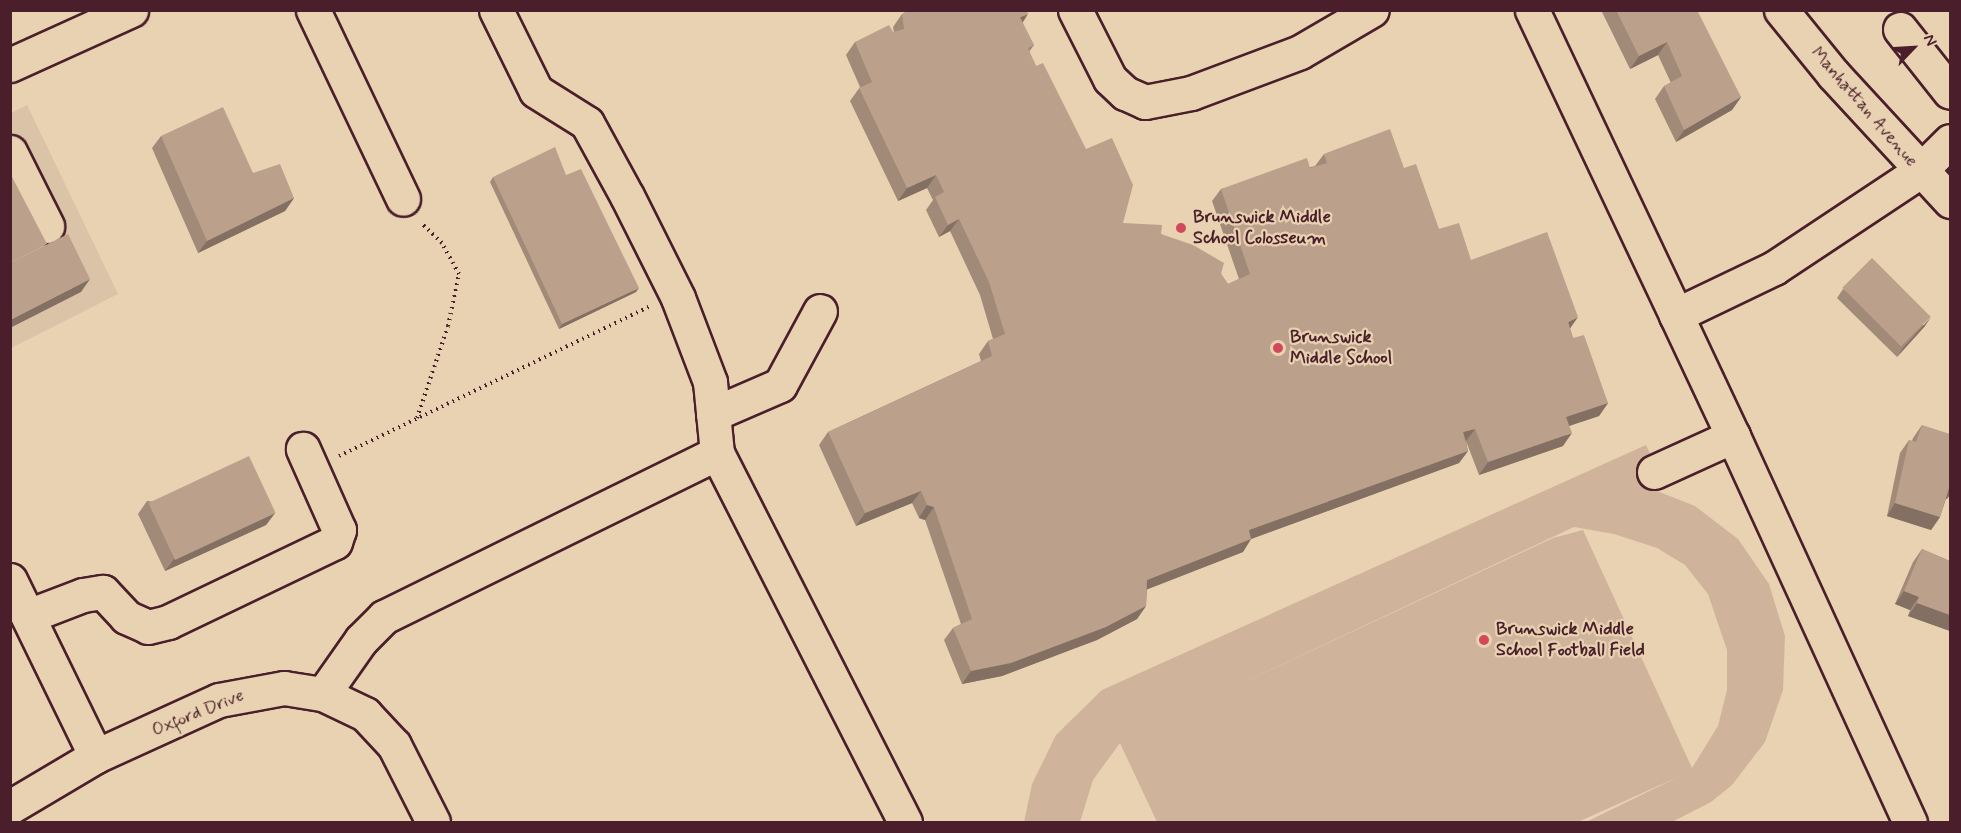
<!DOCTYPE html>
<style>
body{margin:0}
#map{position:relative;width:1961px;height:833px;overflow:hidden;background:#e8d2b1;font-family:Mynerve,sans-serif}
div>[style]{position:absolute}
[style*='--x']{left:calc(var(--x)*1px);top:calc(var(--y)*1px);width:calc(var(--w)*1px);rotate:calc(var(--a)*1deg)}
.built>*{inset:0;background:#dac3a6}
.green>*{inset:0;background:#cfb49b}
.path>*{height:4px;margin-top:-2px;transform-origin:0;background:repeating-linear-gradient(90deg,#4a1f2b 0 1.5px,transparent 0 6px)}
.roads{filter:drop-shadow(2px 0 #4a1f2b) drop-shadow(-2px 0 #4a1f2b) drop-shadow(0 2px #4a1f2b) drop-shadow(0 -2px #4a1f2b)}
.minor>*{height:33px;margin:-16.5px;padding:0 16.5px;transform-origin:16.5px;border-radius:16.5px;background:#e8d2b1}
.major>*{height:33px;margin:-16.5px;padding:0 16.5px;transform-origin:16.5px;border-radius:16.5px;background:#e8d2b1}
.wall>*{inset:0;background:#a18a78}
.shaded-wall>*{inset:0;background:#837062}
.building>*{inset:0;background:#bba08c;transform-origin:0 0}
.dots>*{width:16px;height:16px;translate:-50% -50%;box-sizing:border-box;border:3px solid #e8d2b1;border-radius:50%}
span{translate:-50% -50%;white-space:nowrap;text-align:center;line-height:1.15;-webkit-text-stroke:4.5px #e8d2b1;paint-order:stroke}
.street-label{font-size:18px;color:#4a1f2b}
.poi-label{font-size:18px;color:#4a1f2b;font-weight:700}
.left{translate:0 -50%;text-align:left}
.frame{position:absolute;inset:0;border:12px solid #4a1f2b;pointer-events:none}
.north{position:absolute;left:1883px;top:18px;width:60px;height:60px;-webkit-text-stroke:4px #e8d2b1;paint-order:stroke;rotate:65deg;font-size:16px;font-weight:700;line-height:24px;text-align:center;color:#4a1f2b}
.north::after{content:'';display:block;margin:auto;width:21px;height:27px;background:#4a1f2b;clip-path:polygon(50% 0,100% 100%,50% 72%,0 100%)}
</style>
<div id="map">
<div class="built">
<i style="clip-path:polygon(27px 105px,118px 294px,11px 348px,11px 113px)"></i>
</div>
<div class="green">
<i style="clip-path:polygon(evenodd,1646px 445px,1664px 483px,1652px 489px,1695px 506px,1738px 539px,1769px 584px,1785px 636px,1783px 690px,1765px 742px,1732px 785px,1711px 802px,1672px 822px,1586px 822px,1678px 777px,1578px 822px,1157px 822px,1120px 743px,1093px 780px,1080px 822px,1024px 822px,1032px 784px,1056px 735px,1102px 690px,1646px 445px,1574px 527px,1614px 534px,1657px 548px,1685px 565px,1708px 594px,1727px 650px,1727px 690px,1718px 726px,1692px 768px,1583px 530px,1553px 538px,1234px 687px,1574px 527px)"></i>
</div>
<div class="path">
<i style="--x:417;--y:418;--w:97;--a:-71.4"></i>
<i style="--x:448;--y:326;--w:53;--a:-78.1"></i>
<i style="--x:459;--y:274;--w:35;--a:-119"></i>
<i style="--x:442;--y:243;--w:29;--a:-136"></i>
<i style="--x:339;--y:456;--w:344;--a:-25.7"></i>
</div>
<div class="roads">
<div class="minor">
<i style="--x:313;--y:10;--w:209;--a:64.5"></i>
<i style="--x:496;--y:10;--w:90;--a:63.7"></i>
<i style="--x:536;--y:91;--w:60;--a:32.1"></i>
<i style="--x:587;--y:123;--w:83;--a:61.3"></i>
<i style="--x:627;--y:196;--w:114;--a:63.4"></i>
<i style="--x:678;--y:298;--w:90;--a:69.1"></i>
<i style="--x:710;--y:382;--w:71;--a:84.4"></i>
<i style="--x:717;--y:453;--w:414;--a:63"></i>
<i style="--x:1075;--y:10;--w:77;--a:63.1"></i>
<i style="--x:1110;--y:79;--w:21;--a:43"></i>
<i style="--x:1125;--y:93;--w:22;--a:24"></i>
<i style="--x:1145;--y:102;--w:47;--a:-11.1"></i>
<i style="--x:1191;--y:93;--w:116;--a:-20.6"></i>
<i style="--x:1300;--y:52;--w:83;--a:-30.3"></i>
<i style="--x:1532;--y:10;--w:337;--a:64.7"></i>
<i style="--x:1676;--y:315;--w:109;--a:-25.6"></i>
<i style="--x:1774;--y:268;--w:175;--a:-33.6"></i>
<i style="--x:1920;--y:171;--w:42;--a:-45"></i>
<i style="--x:1781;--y:10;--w:82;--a:50.9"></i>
<i style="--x:1833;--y:74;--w:173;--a:47.3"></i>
<i style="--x:1900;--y:29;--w:80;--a:51.6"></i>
<i style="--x:10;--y:152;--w:83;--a:63.4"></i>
<i style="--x:1676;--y:315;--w:134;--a:64.8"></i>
<i style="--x:713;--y:414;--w:73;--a:-23.4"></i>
<i style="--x:780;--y:385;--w:84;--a:-61.6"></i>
<i style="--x:1654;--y:472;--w:87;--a:-24.5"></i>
<i style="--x:1733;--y:436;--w:425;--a:65.4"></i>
<i style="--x:10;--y:580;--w:196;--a:64"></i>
<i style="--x:28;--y:616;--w:59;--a:-20.9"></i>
<i style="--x:83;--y:595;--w:20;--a:-9"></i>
<i style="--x:103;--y:592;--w:34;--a:47"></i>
<i style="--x:126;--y:617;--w:24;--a:24"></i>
<i style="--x:148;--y:627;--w:21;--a:-14"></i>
<i style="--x:168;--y:622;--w:185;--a:-25.6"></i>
<i style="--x:335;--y:542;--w:13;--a:-72"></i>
<i style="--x:339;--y:530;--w:89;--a:-114"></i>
<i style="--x:323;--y:694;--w:66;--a:-54.9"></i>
<i style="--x:361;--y:640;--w:33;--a:-45"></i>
<i style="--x:384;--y:617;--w:371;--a:-26.2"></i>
<i style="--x:10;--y:807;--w:100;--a:-30.7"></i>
<i style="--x:96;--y:756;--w:135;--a:-24.5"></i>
<i style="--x:219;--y:700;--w:66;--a:-10.5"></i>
<i style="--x:284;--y:688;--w:39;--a:9"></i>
<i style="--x:323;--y:694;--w:47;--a:25.5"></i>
<i style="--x:365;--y:714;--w:42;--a:46.9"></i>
<i style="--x:394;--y:745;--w:86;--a:63.1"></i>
</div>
<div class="major">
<i style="--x:10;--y:65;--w:133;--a:-24.4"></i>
</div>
</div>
<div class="wall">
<i style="clip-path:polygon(1601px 10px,1678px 10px,1741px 97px,1732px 110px,1676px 142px,1655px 99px,1664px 86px,1671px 83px,1658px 55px,1630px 69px)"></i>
<i style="clip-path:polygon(902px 14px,1022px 23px,1034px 45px,1029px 52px,1036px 66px,1123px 223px,1161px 234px,1221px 274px,1228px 284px,1239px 279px,1212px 201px,1221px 189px,1315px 166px,1324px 154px,1404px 168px,1439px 229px,1471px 260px,1570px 328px,1573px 338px,1608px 403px,1599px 416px,1569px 426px,1563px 446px,1479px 475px,1466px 441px,1468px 451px,1459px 463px,1251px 539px,1243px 552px,1147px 589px,1146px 606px,1137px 619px,1097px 640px,1002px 676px,962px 684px,944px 640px,953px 628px,961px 624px,925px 520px,919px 518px,912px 503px,856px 526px,819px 445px,828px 432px,981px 361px,979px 354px,988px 341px,993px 339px,980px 295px,950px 231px,939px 237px,926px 210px,933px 200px,927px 188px,898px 201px,850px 101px,860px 87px,846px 55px,855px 42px,894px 32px,893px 27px)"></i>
<i style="clip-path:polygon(161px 136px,253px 173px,294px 198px,285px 211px,198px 253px,152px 148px)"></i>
<i style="clip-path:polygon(566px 175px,636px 292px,559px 329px,490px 182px,493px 177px)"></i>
<i style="clip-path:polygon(1843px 289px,1925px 326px,1897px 357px,1837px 298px)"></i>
<i style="clip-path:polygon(1922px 425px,1947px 499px,1946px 499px,1940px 517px,1931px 530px,1887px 516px,1900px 453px,1909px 440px,1912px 441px,1913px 438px)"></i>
<i style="clip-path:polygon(147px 501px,275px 513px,266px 525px,165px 571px,138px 514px)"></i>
<i style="clip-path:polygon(1922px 549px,1950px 561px,1950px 631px,1908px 616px,1910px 610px,1895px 604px,1913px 562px)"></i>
</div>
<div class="shaded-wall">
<i style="clip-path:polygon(1028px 14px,1020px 27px,1020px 17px)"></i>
<i style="clip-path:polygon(1667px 42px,1658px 55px,1630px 69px,1639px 56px)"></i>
<i style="clip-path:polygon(1741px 97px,1732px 110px,1676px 142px,1684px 130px)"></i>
<i style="clip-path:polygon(936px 175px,927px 188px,898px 201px,907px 188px)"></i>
<i style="clip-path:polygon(294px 198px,285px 211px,198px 253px,207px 241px)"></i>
<i style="clip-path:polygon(959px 219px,950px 231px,939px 237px,948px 225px)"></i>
<i style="clip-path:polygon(90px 279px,81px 292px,10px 328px,10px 320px)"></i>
<i style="clip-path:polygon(639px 288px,636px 292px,559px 329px,562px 324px)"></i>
<i style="clip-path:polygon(1578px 317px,1569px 330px,1568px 322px)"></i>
<i style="clip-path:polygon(1931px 317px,1925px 326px,1897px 357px,1903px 348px)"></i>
<i style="clip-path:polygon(1608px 403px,1599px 416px,1557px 430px,1566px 417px)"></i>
<i style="clip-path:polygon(1475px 429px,1466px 441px,1463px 432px)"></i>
<i style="clip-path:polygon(1572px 433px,1563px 446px,1479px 475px,1488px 462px)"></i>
<i style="clip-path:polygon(1468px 451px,1459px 463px,1240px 543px,1249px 530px)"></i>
<i style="clip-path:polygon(1950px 485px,1950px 495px,1947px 499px,1942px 497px)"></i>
<i style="clip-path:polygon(921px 491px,912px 503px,856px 526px,865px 513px)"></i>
<i style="clip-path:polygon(1895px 503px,1940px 517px,1931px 530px,1887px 516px)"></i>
<i style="clip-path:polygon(927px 505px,934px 507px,925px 520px,919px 518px)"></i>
<i style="clip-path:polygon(275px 513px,266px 525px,165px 571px,174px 559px)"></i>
<i style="clip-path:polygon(1251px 539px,1243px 552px,1138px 593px,1147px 580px)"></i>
<i style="clip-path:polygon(1904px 591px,1919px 597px,1910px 610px,1895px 604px)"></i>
<i style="clip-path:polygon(1917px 603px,1950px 615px,1950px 631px,1908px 616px)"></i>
<i style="clip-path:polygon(1146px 606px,1137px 619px,1097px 640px,1002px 676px,962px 684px,971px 671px)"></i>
</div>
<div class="building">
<i style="clip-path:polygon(908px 10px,1027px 10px,1028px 14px,1020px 17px,1034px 45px,1028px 48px,1036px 66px,1043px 63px,1086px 149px,1112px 138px,1133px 185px,1123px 223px,1162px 225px,1161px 234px,1193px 245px,1224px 263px,1221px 274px,1228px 284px,1250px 274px,1221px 189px,1307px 158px,1310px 168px,1327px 163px,1324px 154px,1390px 129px,1404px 168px,1416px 164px,1439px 229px,1459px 223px,1471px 260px,1547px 232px,1578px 317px,1568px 322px,1573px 338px,1584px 335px,1608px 403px,1566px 417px,1572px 433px,1488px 462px,1475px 429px,1463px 432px,1468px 451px,1249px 530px,1251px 539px,1147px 580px,1146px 606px,1106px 627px,1011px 663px,971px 671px,953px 628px,972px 619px,934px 507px,927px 505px,921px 491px,865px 513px,828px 432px,992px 356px,988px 341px,1005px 334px,989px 282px,959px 219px,948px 225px,935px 197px,944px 192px,936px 175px,907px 188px,859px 88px,872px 82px,855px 42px,889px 25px,893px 32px,904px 29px,902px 14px)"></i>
<i style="clip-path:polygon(1616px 10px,1697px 10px,1741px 97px,1684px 130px,1664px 86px,1682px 76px,1667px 42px,1639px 56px)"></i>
<i style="clip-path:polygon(223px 107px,253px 173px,280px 164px,294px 198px,207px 241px,161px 136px)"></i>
<i style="clip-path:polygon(555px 147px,566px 175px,581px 169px,639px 288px,562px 324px,493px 177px)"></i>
<i style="clip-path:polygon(10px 173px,47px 244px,10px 263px)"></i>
<i style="clip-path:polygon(68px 234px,90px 279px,10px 320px,10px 263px)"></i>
<i style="left:1872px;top:258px;width:83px;height:42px;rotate:45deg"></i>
<i style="clip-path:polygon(1922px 425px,1950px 434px,1950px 485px,1940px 517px,1895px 503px,1909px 440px,1916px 442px)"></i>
<i style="left:249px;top:456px;width:63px;height:111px;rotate:65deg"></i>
<i style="clip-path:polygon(1922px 549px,1950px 561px,1950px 615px,1917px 603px,1919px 597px,1904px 591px)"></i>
</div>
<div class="dots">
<i style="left:1181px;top:228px;background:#d1495b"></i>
<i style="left:1278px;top:348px;background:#d1495b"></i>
<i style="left:1484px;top:640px;background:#d1495b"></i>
</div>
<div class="street-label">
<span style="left:1864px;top:107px;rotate:49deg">Manhattan Avenue</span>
<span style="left:198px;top:713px;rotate:-22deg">Oxford Drive</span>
</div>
<div class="poi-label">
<span class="left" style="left:1193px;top:228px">Brunswick Middle<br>School Colosseum</span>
<span class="left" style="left:1290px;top:348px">Brunswick<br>Middle School</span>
<span class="left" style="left:1496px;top:640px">Brunswick Middle<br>School Football Field</span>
</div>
<div class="frame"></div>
<div class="north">N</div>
</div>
